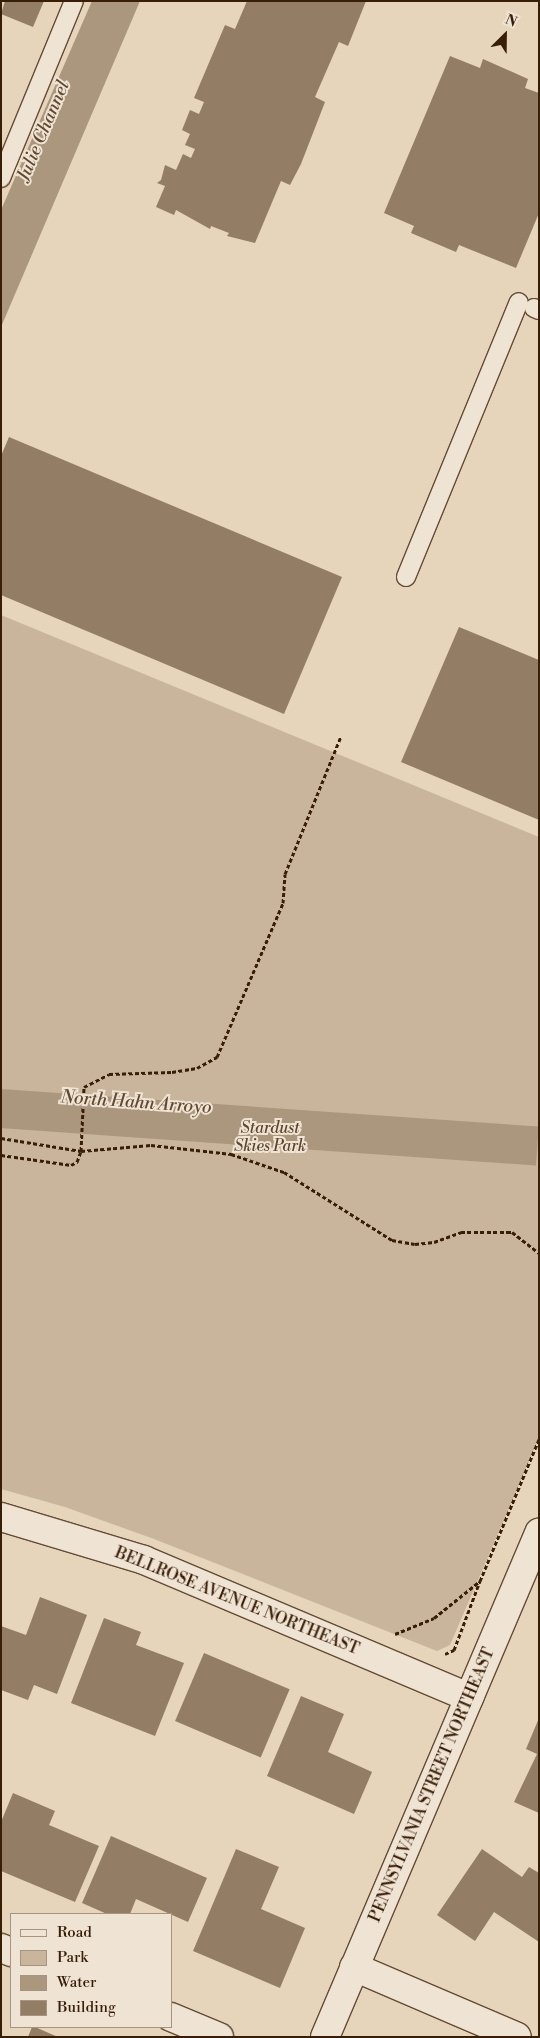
<!DOCTYPE html>
<style>
body{margin:0}
#map{position:relative;width:540px;height:2038px;overflow:hidden;background:#e6d4bb;font-family:"Libre Bodoni",serif}
div>[style]{position:absolute}
[style*='--x']{left:calc(var(--x)*1px);top:calc(var(--y)*1px);width:calc(var(--w)*1px);rotate:calc(var(--a)*1deg)}
.green>*{inset:0;background:#c9b59c}
.water>*{inset:0;background:#ab967e;transform-origin:0 0}
.building>*{inset:0;background:#937d65;transform-origin:0 0}
.path>*{height:3px;margin-top:-1.5px;transform-origin:0;background:repeating-linear-gradient(90deg,#391e07 0 4px,transparent 0 6.5px)}
.roads{filter:drop-shadow(1px 0 #644c34) drop-shadow(-1px 0 #644c34) drop-shadow(0 1px #644c34) drop-shadow(0 -1px #644c34)}
.service>*{height:18px;margin:-9px;padding:0 9px;transform-origin:9px;border-radius:9px;background:#efe3d3}
.minor>*{height:28px;margin:-14px;padding:0 14px;transform-origin:14px;border-radius:14px;background:#efe3d3}
.tertiary>*{height:28px;margin:-14px;padding:0 14px;transform-origin:14px;border-radius:14px;background:#efe3d3}
span{translate:-50% -50%;white-space:nowrap;text-align:center;line-height:1.15;-webkit-text-stroke:4px #efe3d3;paint-order:stroke}
.park-label{font-size:16px;color:#5d442c;font-style:italic}
.street-label{font-size:16px;color:#391e07}
.water-label{font-size:18px;color:#614831;font-style:italic}
.frame{position:absolute;inset:0;border:2px solid #391e07;pointer-events:none}
.legend{position:absolute;left:10px;top:1913px;width:162px;height:115px;box-sizing:border-box;background:#efe3d3;border:1px solid #a69481;margin:0;padding:6px 9px;list-style:none;font-size:15px;color:#391e07}
.legend li{display:flex;align-items:center;gap:10px;height:25px}
.legend b{width:25px;border:1px solid #a69481}
.north{position:absolute;left:480px;top:10px;width:50px;height:50px;-webkit-text-stroke:4px #efe3d3;paint-order:stroke;rotate:23deg;font-size:14px;font-weight:700;line-height:20px;text-align:center;color:#391e07}
.north::after{content:'';display:block;margin:auto;width:18px;height:22px;background:#391e07;clip-path:polygon(50% 0,100% 100%,50% 72%,0 100%)}
</style>
<div id="map">
<div class="green">
<i style="clip-path:polygon(1px 615px,539px 837px,539px 1438px,450px 1645px,437px 1651px,154px 1539px,65px 1507px,1px 1489px)"></i>
</div>
<div class="water">
<i style="clip-path:polygon(92px 1px,140px 1px,1px 327px,1px 210px)"></i>
<i style="left:1px;top:1089px;width:539px;height:39px;rotate:4deg"></i>
</div>
<div class="building">
<i style="clip-path:polygon(5px 1px,44px 1px,33px 27px,1px 14px)"></i>
<i style="clip-path:polygon(247px 1px,366px 1px,348px 46px,339px 42px,315px 97px,325px 102px,301px 164px,290px 185px,281px 181px,255px 243px,227px 236px,229px 233px,211px 226px,210px 229px,176px 210px,174px 215px,156px 207px,165px 186px,157px 183px,161px 180px,165px 165px,176px 170px,183px 154px,191px 158px,195px 149px,185px 145px,190px 134px,182px 130px,190px 110px,199px 114px,204px 102px,194px 98px,225px 25px,235px 29px)"></i>
<i style="clip-path:polygon(450px 56px,480px 68px,483px 59px,528px 79px,525px 88px,539px 93px,539px 213px,516px 268px,459px 245px,456px 252px,411px 233px,414px 226px,384px 213px)"></i>
<i style="clip-path:polygon(9px 437px,342px 577px,284px 714px,1px 595px,1px 456px)"></i>
<i style="clip-path:polygon(459px 627px,539px 660px,539px 820px,401px 762px)"></i>
<i style="clip-path:polygon(40px 1597px,87px 1615px,57px 1694px,34px 1685px,28px 1700px,1px 1690px,1px 1626px,26px 1635px)"></i>
<i style="clip-path:polygon(104px 1618px,141px 1632px,136px 1645px,184px 1663px,155px 1736px,71px 1703px)"></i>
<i style="left:204px;top:1653px;width:93px;height:74px;rotate:23deg"></i>
<i style="clip-path:polygon(301px 1696px,344px 1714px,328px 1752px,372px 1772px,354px 1814px,267px 1776px)"></i>
<i style="clip-path:polygon(539px 1718px,539px 1813px,514px 1802px,537px 1754px,526px 1749px)"></i>
<i style="clip-path:polygon(13px 1793px,55px 1811px,49px 1825px,99px 1846px,75px 1902px,1px 1871px,1px 1822px)"></i>
<i style="clip-path:polygon(111px 1836px,207px 1878px,188px 1922px,136px 1899px,130px 1914px,107px 1914px,82px 1903px)"></i>
<i style="clip-path:polygon(236px 1849px,279px 1867px,261px 1909px,305px 1928px,280px 1988px,193px 1951px)"></i>
<i style="clip-path:polygon(482px 1849px,522px 1877px,529px 1867px,539px 1873px,539px 1942px,494px 1912px,475px 1941px,437px 1915px)"></i>
<i style="clip-path:polygon(32px 2027px,35px 2027px,58px 2037px,28px 2037px)"></i>
</div>
<div class="path">
<i style="--x:1;--y:1138;--w:81;--a:9.2"></i>
<i style="--x:81;--y:1151;--w:70;--a:-4.9"></i>
<i style="--x:151;--y:1145;--w:81;--a:6.4"></i>
<i style="--x:231;--y:1154;--w:56;--a:18.8"></i>
<i style="--x:284;--y:1172;--w:128;--a:32.2"></i>
<i style="--x:392;--y:1240;--w:23;--a:10"></i>
<i style="--x:415;--y:1244;--w:19;--a:-6"></i>
<i style="--x:434;--y:1242;--w:29;--a:-20"></i>
<i style="--x:461;--y:1232;--w:51;--a:0"></i>
<i style="--x:512;--y:1232;--w:34;--a:38"></i>
<i style="--x:1;--y:1155;--w:71;--a:8.1"></i>
<i style="--x:71;--y:1165;--w:7;--a:-27"></i>
<i style="--x:77;--y:1162;--w:12;--a:-70"></i>
<i style="--x:81;--y:1151;--w:64;--a:-87.3"></i>
<i style="--x:84;--y:1087;--w:28;--a:-27"></i>
<i style="--x:109;--y:1074;--w:63;--a:-1.8"></i>
<i style="--x:172;--y:1072;--w:25;--a:-9"></i>
<i style="--x:197;--y:1068;--w:23;--a:-29"></i>
<i style="--x:217;--y:1057;--w:168;--a:-66.8"></i>
<i style="--x:283;--y:903;--w:29;--a:-86"></i>
<i style="--x:285;--y:874;--w:149;--a:-67.9"></i>
<i style="--x:395;--y:1634;--w:42;--a:-22.3"></i>
<i style="--x:434;--y:1618;--w:59;--a:-38.8"></i>
<i style="--x:480;--y:1581;--w:154;--a:-67.4"></i>
<i style="--x:445;--y:1654;--w:10;--a:-24"></i>
<i style="--x:454;--y:1650;--w:74;--a:-69.4"></i>
</div>
<div class="roads">
<div class="service">
<i style="--x:1;--y:178;--w:191;--a:-67.6"></i>
<i style="--x:534;--y:308;--w:5;--a:22"></i>
<i style="--x:406;--y:577;--w:297;--a:-67.7"></i>
</div>
<div class="minor">
<i style="--x:1;--y:1517;--w:149;--a:16.7"></i>
<i style="--x:144;--y:1560;--w:353;--a:22.9"></i>
<i style="--x:1;--y:1948;--w:11;--a:22"></i>
<i style="--x:354;--y:1967;--w:177;--a:23.2"></i>
<i style="--x:171;--y:2017;--w:52;--a:22.6"></i>
</div>
<div class="tertiary">
<i style="--x:325;--y:2037;--w:548;--a:-66.99"></i>
</div>
</div>
<div class="park-label">
<span style="left:270px;top:1137px">Stardust<br>Skies Park</span>
</div>
<div class="street-label">
<span style="left:237px;top:1601px;rotate:22deg">BELLROSE AVENUE NORTHEAST</span>
<span style="left:432px;top:1785px;rotate:-67deg">PENNSYLVANIA STREET NORTHEAST</span>
</div>
<div class="water-label">
<span style="left:44px;top:131px;rotate:-67deg">Julie Channel</span>
<span style="left:136px;top:1103px;rotate:4deg">North Hahn Arroyo</span>
</div>
<div class="frame"></div>
<ul class="legend">
<li><b style="height:6px;background:#efe3d3"></b>Road</li>
<li><b style="height:14px;background:#c9b59c"></b>Park</li>
<li><b style="height:14px;background:#ab967e"></b>Water</li>
<li><b style="height:14px;background:#937d65"></b>Building</li>
</ul>
<div class="north">N</div>
</div>
